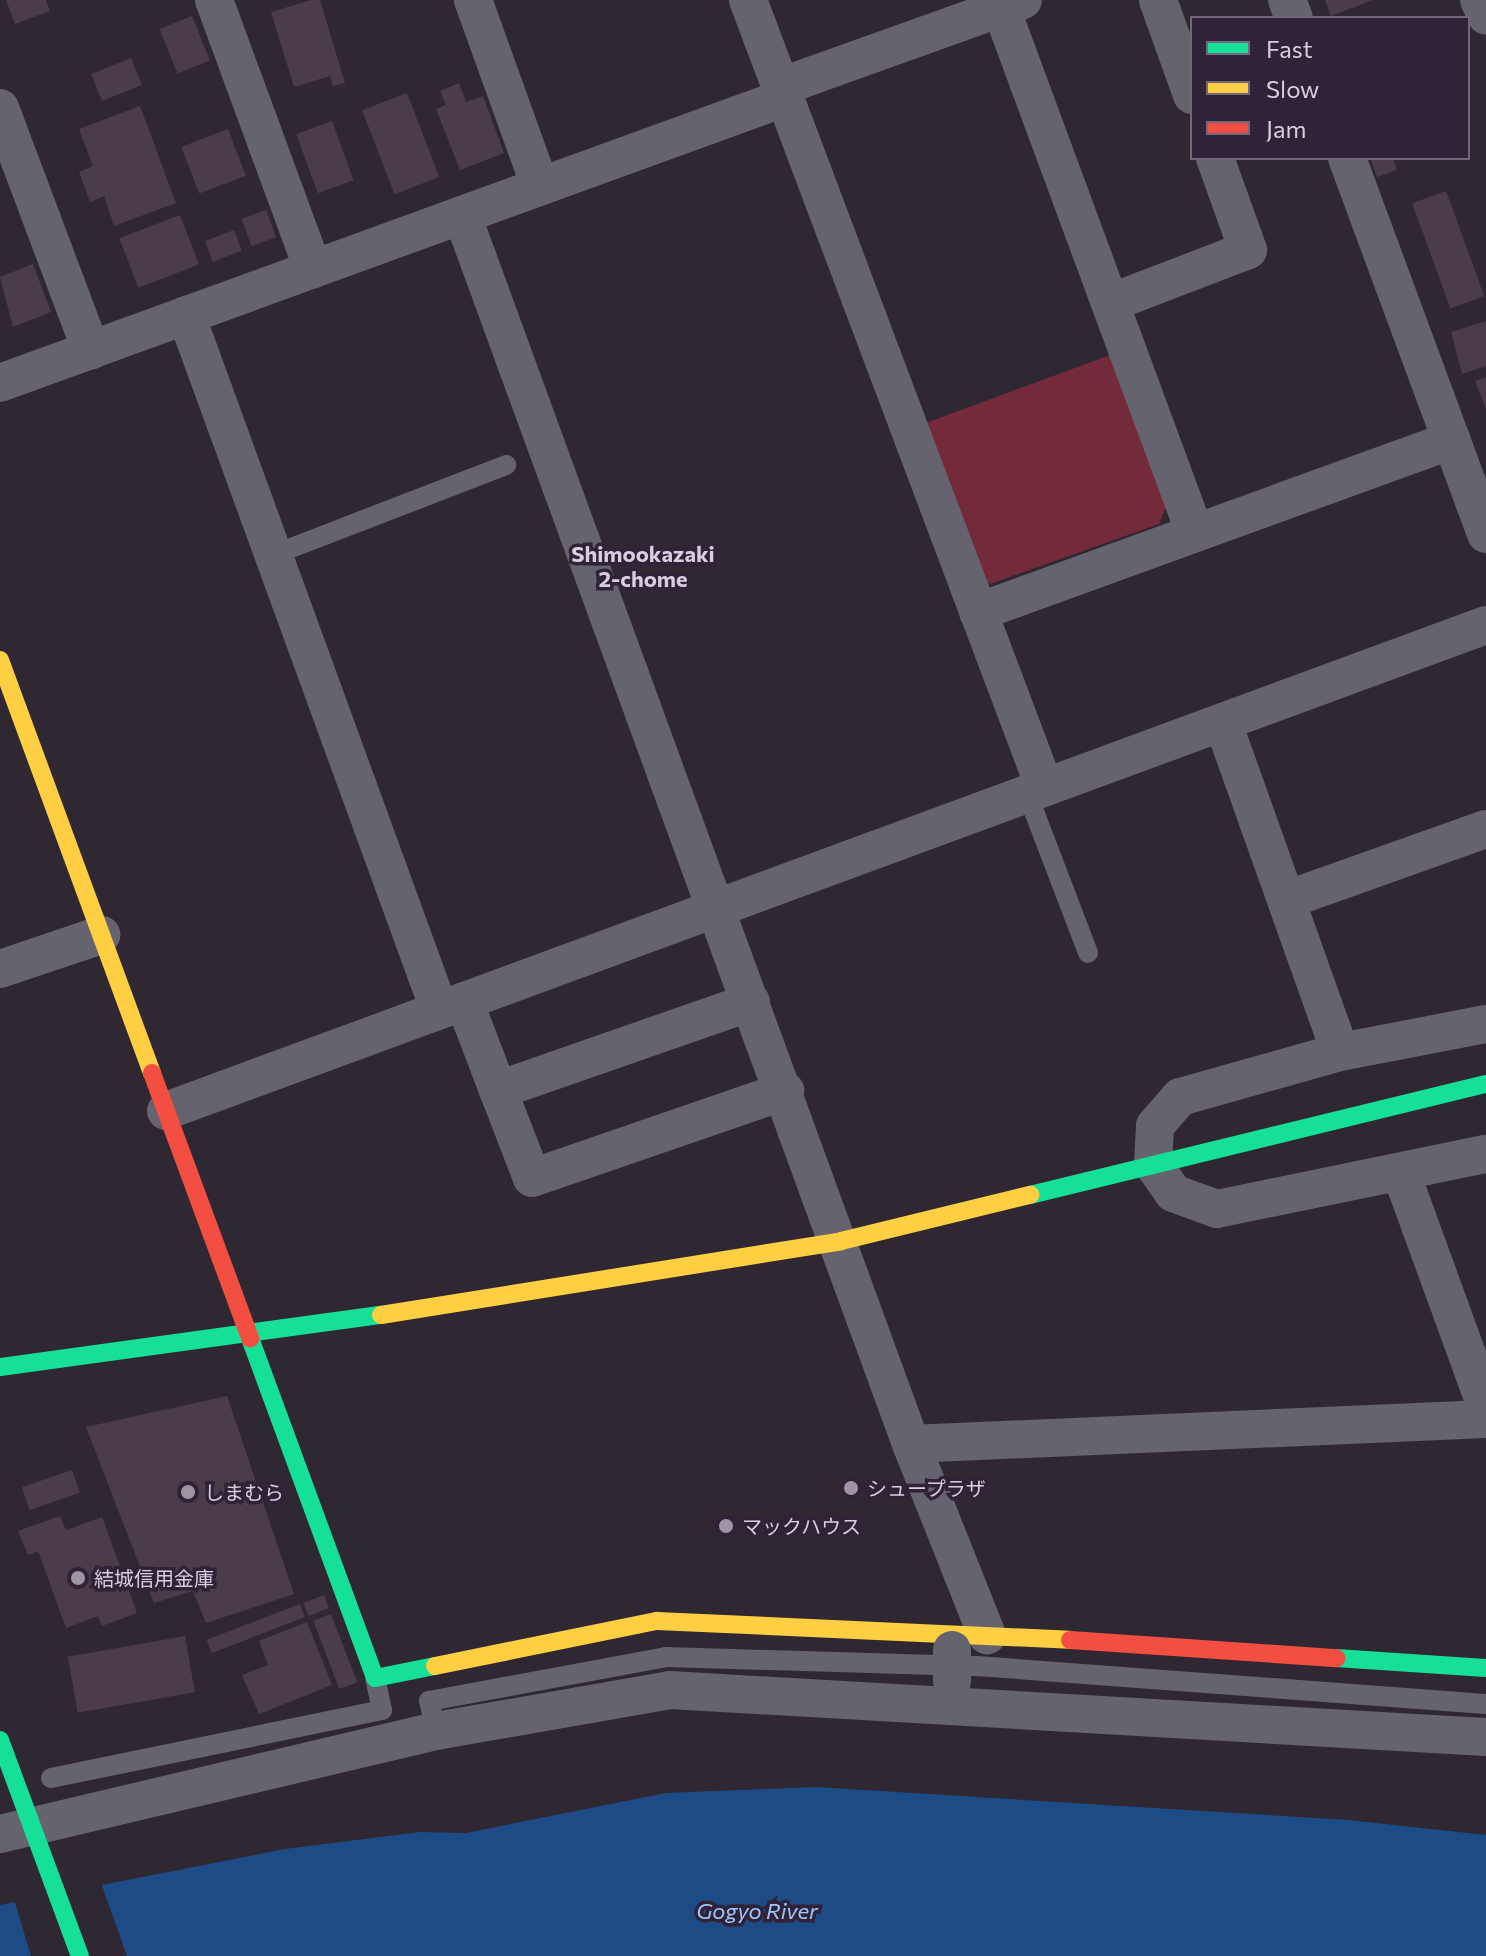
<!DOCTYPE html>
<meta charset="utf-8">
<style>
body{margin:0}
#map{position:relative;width:1486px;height:1956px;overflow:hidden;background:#2f2832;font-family:Commissioner,"Noto Sans JP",sans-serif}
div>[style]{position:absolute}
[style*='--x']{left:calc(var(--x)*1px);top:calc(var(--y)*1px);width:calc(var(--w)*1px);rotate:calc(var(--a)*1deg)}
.green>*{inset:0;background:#732b3c}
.water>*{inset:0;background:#1d4b85}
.pier>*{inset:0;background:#2f2832}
.building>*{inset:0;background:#4b3c49;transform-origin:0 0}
.lane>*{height:20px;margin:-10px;padding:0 10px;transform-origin:10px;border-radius:10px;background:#65636e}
.street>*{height:38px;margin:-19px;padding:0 19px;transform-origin:19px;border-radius:19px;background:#65636e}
.fast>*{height:18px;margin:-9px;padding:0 9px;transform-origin:9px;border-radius:9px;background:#16e098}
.slow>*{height:18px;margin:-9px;padding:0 9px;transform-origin:9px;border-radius:9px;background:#ffcf43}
.jam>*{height:18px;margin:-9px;padding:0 9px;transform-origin:9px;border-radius:9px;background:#f24e42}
.street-bridge>*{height:38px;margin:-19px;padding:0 19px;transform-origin:19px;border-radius:19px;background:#65636e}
.dots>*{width:22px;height:22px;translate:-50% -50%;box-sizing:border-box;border:4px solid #302337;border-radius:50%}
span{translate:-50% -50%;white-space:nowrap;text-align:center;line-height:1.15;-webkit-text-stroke:7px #302337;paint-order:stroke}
.poi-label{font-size:20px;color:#d8cfdd}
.left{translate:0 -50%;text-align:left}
.neighbourhood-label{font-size:22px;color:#d8cfdd;font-weight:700}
.water-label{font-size:22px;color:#9dc6fc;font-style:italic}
.legend{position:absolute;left:1190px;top:16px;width:280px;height:144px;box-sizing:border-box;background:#302337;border:2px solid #736879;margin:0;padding:10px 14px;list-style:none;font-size:24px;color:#d8cfdd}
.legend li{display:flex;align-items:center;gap:16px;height:40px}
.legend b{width:40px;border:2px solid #736879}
</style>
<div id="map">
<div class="green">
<i style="clip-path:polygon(1110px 355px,1166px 507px,1159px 524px,990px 584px,979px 577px,923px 424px)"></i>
</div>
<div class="water">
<i style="clip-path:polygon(816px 1787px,1348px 1820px,1486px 1835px,1486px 1956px,0 1956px,0 1905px,285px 1849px,420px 1832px,466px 1833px,666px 1793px)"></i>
</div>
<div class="pier">
<i style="clip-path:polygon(101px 1883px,127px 1956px,31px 1956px,14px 1899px)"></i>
</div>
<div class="building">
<i style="clip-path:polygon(6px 0,46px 0,50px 11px,15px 24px)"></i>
<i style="clip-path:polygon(311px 0,320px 0,345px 83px,333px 86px,330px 76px,294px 87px,271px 12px)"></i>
<i style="clip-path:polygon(1325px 0,1373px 0,1331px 16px)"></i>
<i style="left:192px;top:16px;width:48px;height:35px;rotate:68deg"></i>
<i style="left:131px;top:58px;width:29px;height:43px;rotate:68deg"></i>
<i style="clip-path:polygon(459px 83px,466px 102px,483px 96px,504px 153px,460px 170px,436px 109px,446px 105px,440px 91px)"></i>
<i style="left:407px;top:93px;width:90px;height:48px;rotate:69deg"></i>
<i style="clip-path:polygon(140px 106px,176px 203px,114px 226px,104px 196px,90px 202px,79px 172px,93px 166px,79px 129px)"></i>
<i style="left:332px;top:121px;width:63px;height:38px;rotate:70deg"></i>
<i style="left:228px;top:129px;width:50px;height:50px;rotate:69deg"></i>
<i style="clip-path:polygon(1370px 158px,1393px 158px,1397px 170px,1377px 177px)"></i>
<i style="left:1446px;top:191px;width:112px;height:36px;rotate:70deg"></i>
<i style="left:266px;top:210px;width:29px;height:26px;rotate:70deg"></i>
<i style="left:180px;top:215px;width:53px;height:65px;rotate:69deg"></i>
<i style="left:234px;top:230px;width:22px;height:31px;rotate:69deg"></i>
<i style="clip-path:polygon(33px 264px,51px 312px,13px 327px,0 277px)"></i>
<i style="clip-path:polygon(1486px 321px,1486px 366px,1462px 374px,1451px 332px)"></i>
<i style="clip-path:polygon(1486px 377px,1486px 409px,1475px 381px)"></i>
<i style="clip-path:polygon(227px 1396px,294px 1594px,206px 1623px,193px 1591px,154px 1603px,86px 1427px)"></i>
<i style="left:72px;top:1470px;width:24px;height:53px;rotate:71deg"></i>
<i style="clip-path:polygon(60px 1516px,66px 1530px,102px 1517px,137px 1613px,102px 1626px,98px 1616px,66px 1628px,38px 1551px,28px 1555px,18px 1531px)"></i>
<i style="left:324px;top:1595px;width:14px;height:22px;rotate:69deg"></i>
<i style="left:300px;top:1604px;width:14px;height:100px;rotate:69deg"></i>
<i style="left:331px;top:1614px;width:73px;height:19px;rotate:69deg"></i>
<i style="clip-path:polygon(307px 1622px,332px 1685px,259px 1714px,242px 1675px,268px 1665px,259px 1641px)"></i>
<i style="left:185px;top:1636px;width:57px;height:119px;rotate:80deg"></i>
</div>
<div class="lane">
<i style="--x:273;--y:555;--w:250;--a:-21.1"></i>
<i style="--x:1027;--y:793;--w:171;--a:69.1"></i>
<i style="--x:436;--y:1731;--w:31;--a:-103"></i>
<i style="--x:429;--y:1701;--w:241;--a:-10.5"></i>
<i style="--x:666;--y:1657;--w:311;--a:1.7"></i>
<i style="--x:977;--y:1666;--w:510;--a:4.27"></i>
<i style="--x:51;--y:1778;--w:338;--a:-11.6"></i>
<i style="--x:382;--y:1710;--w:33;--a:-102"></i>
</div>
<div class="street">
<i style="--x:214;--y:0;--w:287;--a:69.8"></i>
<i style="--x:473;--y:0;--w:198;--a:70.2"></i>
<i style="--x:748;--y:0;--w:840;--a:69.36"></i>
<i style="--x:998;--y:0;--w:568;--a:69.72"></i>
<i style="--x:1158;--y:0;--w:101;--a:70.3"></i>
<i style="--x:1287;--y:0;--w:19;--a:69"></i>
<i style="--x:1479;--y:0;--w:17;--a:66"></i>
<i style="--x:780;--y:87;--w:258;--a:-19.7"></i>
<i style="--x:0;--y:108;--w:259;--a:69.4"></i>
<i style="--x:1347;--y:158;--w:401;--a:69.7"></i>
<i style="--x:462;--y:215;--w:1308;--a:69.93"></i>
<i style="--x:911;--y:1444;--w:206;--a:68.3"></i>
<i style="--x:1110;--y:303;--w:148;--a:-21"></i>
<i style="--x:1248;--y:250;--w:98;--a:-109.7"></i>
<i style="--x:186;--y:315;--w:739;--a:69.97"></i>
<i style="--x:0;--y:383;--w:834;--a:-19.98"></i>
<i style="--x:978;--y:612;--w:504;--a:-19.94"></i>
<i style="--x:1223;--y:723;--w:349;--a:70.4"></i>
<i style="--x:1289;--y:899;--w:209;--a:-19.6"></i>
<i style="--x:0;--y:969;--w:107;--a:-18.6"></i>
<i style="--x:464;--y:1001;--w:95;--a:69.1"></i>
<i style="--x:751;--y:1002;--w:268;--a:160.8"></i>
<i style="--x:498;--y:1090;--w:94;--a:68.9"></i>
<i style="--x:532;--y:1178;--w:268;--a:-19"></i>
<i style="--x:1486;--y:1024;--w:149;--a:169.1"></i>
<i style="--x:1340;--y:1052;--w:166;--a:164.3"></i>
<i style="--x:1180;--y:1097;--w:38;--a:131"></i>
<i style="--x:1155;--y:1126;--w:38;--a:93"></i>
<i style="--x:1153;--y:1164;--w:35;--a:55"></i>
<i style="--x:1173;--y:1193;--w:47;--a:20"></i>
<i style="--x:1217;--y:1209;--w:275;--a:-11.6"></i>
<i style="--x:166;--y:1111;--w:1407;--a:-20.21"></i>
<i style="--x:1401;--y:1173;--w:249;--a:70"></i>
<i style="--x:911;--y:1444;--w:576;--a:-2.49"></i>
<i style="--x:0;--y:1834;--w:448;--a:-13.3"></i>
<i style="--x:436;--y:1731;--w:238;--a:-9.9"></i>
<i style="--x:670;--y:1690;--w:817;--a:3.3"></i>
</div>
<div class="fast">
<i style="--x:1030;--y:1195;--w:469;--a:-13.7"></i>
<i style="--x:250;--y:1338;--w:362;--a:69.8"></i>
<i style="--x:375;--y:1678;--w:61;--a:-11.3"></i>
<i style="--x:0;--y:1367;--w:385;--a:-7.8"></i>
<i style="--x:1336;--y:1658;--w:150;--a:3.8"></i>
<i style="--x:0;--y:1740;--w:230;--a:69.7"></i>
</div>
<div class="slow">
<i style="--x:0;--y:660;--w:440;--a:69.8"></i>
<i style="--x:381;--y:1315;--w:466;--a:-9.1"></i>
<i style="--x:841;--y:1241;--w:195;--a:-13.7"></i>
<i style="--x:435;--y:1666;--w:227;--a:-11.5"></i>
<i style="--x:657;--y:1621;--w:413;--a:2.6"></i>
</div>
<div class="jam">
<i style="--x:152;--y:1073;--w:283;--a:69.7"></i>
<i style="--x:1070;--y:1640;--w:267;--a:3.9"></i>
</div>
<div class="street-bridge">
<i style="--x:952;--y:1650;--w:31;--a:90"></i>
</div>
<div class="dots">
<i style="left:851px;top:1488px;background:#9d95a1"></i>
<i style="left:188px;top:1492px;background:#9d95a1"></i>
<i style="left:726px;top:1526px;background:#9d95a1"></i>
<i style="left:78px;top:1578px;background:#9d95a1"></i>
</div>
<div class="poi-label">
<span class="left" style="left:867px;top:1488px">シュープラザ</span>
<span class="left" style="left:204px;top:1492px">しまむら</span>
<span class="left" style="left:742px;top:1526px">マックハウス</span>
<span class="left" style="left:94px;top:1578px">結城信用金庫</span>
</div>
<div class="neighbourhood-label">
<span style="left:643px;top:566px">Shimookazaki<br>2-chome</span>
</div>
<div class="water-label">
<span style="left:757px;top:1911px">Gogyo River</span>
</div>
<ul class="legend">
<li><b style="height:10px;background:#16e098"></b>Fast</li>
<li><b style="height:10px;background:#ffcf43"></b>Slow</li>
<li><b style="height:10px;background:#f24e42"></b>Jam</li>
</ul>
</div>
